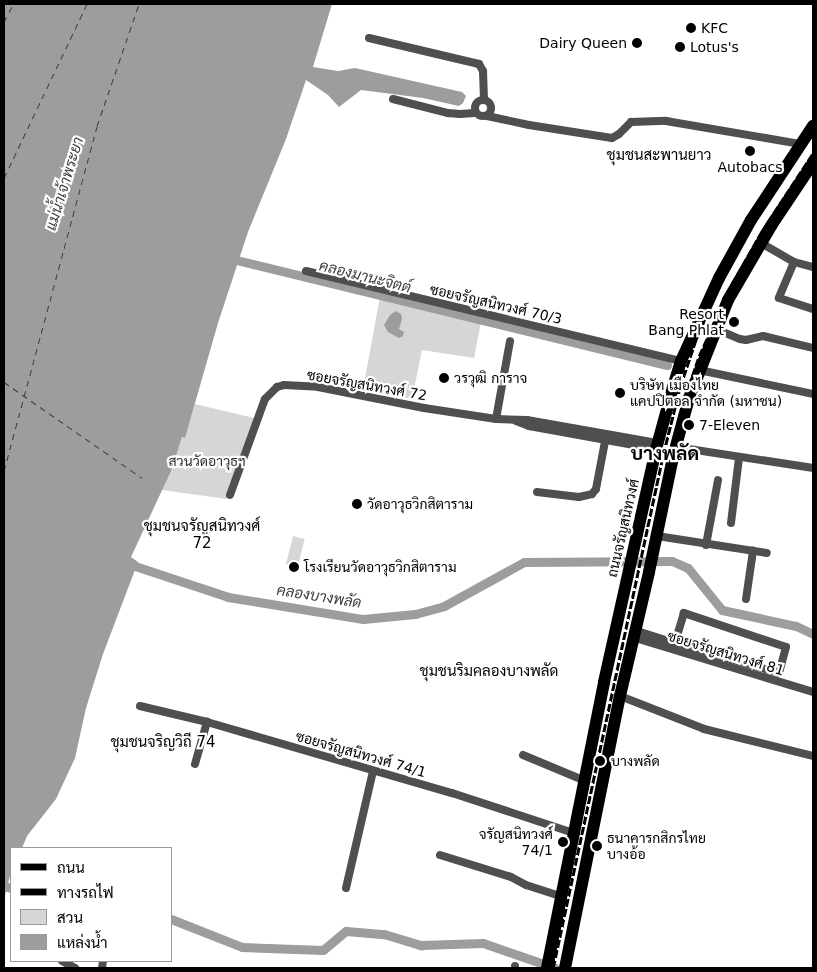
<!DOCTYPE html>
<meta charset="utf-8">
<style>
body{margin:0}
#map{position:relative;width:817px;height:972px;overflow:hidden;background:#fff;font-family:"DejaVu Sans",Sarabun,sans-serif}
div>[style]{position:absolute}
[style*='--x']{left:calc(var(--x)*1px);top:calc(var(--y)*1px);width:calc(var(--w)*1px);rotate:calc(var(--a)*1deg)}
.green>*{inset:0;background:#d6d6d6;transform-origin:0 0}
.water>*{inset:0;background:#9d9d9d}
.canal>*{height:9px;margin:-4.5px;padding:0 4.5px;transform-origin:4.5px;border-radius:4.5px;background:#9d9d9d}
.ferry>*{height:1px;margin-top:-0.5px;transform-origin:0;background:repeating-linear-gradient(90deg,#3e3e3e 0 6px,transparent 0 11px)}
.street>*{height:8px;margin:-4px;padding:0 4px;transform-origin:4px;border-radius:4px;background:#4f4f4f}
.street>.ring{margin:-4px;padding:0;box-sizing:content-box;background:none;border:8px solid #4f4f4f;border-radius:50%}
.primary>*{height:12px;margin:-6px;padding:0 6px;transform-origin:6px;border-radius:6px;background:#000}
.rail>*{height:2.5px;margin-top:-1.25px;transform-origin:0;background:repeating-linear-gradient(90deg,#000 0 8px,transparent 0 10.5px)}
.dots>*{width:14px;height:14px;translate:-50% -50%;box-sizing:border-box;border:2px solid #fff;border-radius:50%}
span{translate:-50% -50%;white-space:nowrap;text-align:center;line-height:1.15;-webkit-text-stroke:4.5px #fff;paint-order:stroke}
.poi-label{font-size:14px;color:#000}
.left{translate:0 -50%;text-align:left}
.right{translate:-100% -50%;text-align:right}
.street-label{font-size:14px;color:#000}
.park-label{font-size:14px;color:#2d2d2d}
.neighbourhood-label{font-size:15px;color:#000}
.water-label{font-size:15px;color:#3e3e3e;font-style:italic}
.district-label{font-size:19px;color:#000;font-weight:700}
.frame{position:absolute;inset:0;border:5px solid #000;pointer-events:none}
.legend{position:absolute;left:10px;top:847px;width:162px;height:115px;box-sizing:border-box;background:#fff;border:1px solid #999;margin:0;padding:6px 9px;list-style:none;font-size:15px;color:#000}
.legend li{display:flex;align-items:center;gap:10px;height:25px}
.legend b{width:25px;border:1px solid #999}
</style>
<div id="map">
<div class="green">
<i style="clip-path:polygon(380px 297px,481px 322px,474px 358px,422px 350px,412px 399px,363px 389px)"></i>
<i style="clip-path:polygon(195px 404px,254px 418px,227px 499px,162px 490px,182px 437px,185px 437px)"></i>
<i style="left:293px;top:536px;width:12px;height:29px;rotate:14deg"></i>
</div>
<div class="water">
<i style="clip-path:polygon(4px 4px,332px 4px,313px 67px,338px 71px,355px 68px,462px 92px,466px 96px,463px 103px,459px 106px,423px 98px,361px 90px,339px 107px,328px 95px,306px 80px,286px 139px,248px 232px,218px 323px,185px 438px,182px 437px,171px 471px,131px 557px,138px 562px,103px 654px,86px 708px,75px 758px,56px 799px,27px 836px,22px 848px,11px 848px,11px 872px,4px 899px)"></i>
<i style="clip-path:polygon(396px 311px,401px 314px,402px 319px,399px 329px,404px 332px,403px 336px,399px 338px,388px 332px,384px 325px,390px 315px)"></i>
</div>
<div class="canal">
<i style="--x:228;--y:258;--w:452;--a:13.7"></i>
<i style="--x:126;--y:563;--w:108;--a:18.4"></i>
<i style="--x:228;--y:597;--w:137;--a:9.3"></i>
<i style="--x:363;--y:619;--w:52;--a:-5.5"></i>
<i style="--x:415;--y:614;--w:30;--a:-15"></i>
<i style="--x:444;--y:606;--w:91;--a:-28.8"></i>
<i style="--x:524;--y:562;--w:148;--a:-0.4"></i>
<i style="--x:672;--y:561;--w:17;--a:24"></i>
<i style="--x:688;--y:568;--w:54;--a:51"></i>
<i style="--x:722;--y:610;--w:76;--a:12.2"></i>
<i style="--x:796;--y:626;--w:19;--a:25"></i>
<i style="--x:4;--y:886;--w:7;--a:16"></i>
<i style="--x:171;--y:919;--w:76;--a:21.5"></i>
<i style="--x:242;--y:947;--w:81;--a:2.1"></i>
<i style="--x:323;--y:950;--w:30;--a:-40"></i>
<i style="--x:346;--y:931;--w:38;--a:5"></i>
<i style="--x:384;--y:934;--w:39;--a:17"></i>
<i style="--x:421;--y:945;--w:62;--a:-1.8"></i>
<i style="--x:483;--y:943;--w:76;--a:19.1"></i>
</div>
<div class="ferry">
<i style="--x:4;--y:22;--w:20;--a:-63"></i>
<i style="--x:4;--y:178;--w:193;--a:-64.5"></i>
<i style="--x:4;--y:382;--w:168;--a:34.8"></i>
<i style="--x:4;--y:471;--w:357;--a:-74.9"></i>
<i style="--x:97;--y:126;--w:129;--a:-71"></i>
</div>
<div class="street">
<i style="--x:369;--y:38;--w:113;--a:13.3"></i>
<i style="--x:479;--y:64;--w:8;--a:60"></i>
<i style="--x:483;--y:71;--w:29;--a:88"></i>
<i style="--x:393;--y:99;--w:57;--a:14.3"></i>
<i style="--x:448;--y:113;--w:12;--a:5"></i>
<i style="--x:460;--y:114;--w:15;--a:-4"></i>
<i class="ring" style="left:475px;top:100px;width:8px;height:8px"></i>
<i style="--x:487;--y:116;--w:43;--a:12.1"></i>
<i style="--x:529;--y:125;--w:84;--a:8.9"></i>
<i style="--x:612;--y:138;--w:8;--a:-30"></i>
<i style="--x:619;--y:134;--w:17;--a:-45"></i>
<i style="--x:631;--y:122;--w:35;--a:-2"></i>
<i style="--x:666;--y:121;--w:137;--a:9.7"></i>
<i style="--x:761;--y:243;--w:38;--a:30"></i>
<i style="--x:794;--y:262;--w:20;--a:15"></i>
<i style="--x:794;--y:262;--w:39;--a:113"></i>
<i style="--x:779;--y:298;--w:36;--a:18"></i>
<i style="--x:306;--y:271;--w:386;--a:13.5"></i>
<i style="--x:716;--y:329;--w:26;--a:23"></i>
<i style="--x:740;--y:339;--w:6;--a:9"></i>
<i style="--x:746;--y:340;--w:17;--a:-13"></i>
<i style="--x:763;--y:336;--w:51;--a:13.5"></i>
<i style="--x:699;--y:370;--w:116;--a:11.9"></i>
<i style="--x:496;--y:419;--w:79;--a:-79.8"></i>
<i style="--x:516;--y:421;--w:14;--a:21"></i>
<i style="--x:529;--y:426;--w:129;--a:10.3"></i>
<i style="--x:676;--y:447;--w:139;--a:8.7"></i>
<i style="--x:537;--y:492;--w:42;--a:6.8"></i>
<i style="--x:579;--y:497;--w:13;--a:-13"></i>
<i style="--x:592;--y:494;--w:6;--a:-51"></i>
<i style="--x:596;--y:489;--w:54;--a:-79.3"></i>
<i style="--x:230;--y:495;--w:102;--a:-70"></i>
<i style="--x:265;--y:399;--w:17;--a:-45"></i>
<i style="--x:277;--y:387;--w:7;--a:-16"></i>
<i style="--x:284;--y:385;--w:34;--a:3"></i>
<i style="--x:318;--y:387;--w:108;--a:11.2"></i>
<i style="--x:424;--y:408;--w:73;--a:8.7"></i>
<i style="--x:496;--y:419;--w:31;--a:2"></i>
<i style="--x:527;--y:420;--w:132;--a:10"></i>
<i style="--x:731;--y:523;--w:65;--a:-83"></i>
<i style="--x:657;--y:536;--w:111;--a:8.8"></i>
<i style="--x:706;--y:545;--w:66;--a:-79.5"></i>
<i style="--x:746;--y:599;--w:49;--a:-81.7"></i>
<i style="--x:634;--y:630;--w:43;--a:17.6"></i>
<i style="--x:675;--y:643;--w:108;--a:16.1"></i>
<i style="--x:779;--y:673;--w:27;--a:-75"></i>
<i style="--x:786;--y:647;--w:108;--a:-161.6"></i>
<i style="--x:684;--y:613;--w:31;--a:107"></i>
<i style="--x:632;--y:637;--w:189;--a:16.9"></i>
<i style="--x:620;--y:696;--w:90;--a:21.4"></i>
<i style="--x:704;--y:729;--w:112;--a:13.9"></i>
<i style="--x:140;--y:706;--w:69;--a:13.4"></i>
<i style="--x:207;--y:722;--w:255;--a:16.2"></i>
<i style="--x:452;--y:793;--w:128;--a:18.2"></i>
<i style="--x:523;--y:755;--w:65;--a:22.6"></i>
<i style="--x:195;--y:764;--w:44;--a:-74.1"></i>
<i style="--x:440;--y:855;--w:74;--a:17.2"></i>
<i style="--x:511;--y:877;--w:17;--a:28"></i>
<i style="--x:526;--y:885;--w:35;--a:18"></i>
<i style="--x:346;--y:888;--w:120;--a:-77"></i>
<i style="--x:62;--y:961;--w:15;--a:28"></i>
<i style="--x:102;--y:968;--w:7;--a:-82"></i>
<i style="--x:515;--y:968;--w:2;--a:-90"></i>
</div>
<div class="primary">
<i style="--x:547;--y:968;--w:292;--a:-78.7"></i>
<i style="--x:604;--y:682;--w:235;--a:-77.4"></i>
<i style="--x:655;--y:453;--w:68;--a:-74.7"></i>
<i style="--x:673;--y:387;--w:27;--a:-73"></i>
<i style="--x:681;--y:361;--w:91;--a:-65.4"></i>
<i style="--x:719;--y:278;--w:66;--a:-61.1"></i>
<i style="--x:751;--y:220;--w:113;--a:-56.6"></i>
<i style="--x:565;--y:968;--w:278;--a:-78.6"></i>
<i style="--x:620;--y:696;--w:127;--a:-76.8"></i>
<i style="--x:649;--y:572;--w:117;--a:-78.2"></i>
<i style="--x:673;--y:457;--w:61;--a:-74.8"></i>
<i style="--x:689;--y:398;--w:105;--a:-68.3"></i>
<i style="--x:728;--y:300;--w:86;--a:-59.8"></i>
<i style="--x:771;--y:226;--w:76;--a:-56.3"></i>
</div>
<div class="rail">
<i style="--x:682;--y:406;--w:53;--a:-71.2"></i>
<i style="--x:699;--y:356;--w:79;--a:-65.4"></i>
<i style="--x:732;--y:284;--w:61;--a:-60.5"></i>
<i style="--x:762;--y:231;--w:93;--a:-56.8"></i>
<i style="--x:553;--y:968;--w:525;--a:-77.9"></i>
<i style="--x:663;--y:455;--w:70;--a:-76"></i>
<i style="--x:680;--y:387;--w:51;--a:-71.6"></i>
<i style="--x:696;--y:339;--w:47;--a:-68.9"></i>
<i style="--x:713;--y:295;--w:82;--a:-61.6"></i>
<i style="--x:752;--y:223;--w:111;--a:-56.7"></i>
</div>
<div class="dots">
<i style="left:691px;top:28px;background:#000"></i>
<i style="left:637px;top:43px;background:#000"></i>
<i style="left:680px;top:47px;background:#000"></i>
<i style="left:750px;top:151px;background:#000"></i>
<i style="left:734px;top:322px;background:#000"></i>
<i style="left:444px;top:378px;background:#000"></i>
<i style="left:620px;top:393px;background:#000"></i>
<i style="left:689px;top:425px;background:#000"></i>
<i style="left:357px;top:504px;background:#000"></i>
<i style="left:294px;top:567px;background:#000"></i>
<i style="left:600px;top:761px;background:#000"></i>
<i style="left:563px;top:842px;background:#000"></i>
<i style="left:597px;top:846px;background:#000"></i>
</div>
<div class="poi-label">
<span class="left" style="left:701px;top:28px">KFC</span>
<span class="right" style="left:627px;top:43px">Dairy Queen</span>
<span class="left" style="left:690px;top:47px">Lotus's</span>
<span style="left:750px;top:167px">Autobacs</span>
<span class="right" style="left:724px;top:322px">Resort<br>Bang Phlat</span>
<span class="left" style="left:454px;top:378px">วรวุฒิ การาจ</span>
<span class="left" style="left:630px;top:393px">บริษัท เมืองไทย<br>แคปปิตอล จำกัด (มหาชน)</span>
<span class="left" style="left:699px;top:425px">7-Eleven</span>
<span class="left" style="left:367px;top:504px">วัดอาวุธวิกสิตาราม</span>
<span class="left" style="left:304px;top:567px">โรงเรียนวัดอาวุธวิกสิตาราม</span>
<span class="left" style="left:611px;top:761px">บางพลัด</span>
<span class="right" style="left:553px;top:842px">จรัญสนิทวงศ์<br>74/1</span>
<span class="left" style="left:607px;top:846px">ธนาคารกสิกรไทย<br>บางอ้อ</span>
</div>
<div class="street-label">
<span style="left:496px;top:304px;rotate:13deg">ซอยจรัญสนิทวงศ์ 70/3</span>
<span style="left:367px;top:385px;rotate:10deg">ซอยจรัญสนิทวงศ์ 72</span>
<span style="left:623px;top:528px;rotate:-77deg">ถนนจรัญสนิทวงศ์</span>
<span style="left:726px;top:653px;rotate:17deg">ซอยจรัญสนิทวงศ์ 81</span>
<span style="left:361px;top:754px;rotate:16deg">ซอยจรัญสนิทวงศ์ 74/1</span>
</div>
<div class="park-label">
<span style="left:207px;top:461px">สวนวัดอาวุธฯ</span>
</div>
<div class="neighbourhood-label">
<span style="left:659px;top:156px">ชุมชนสะพานยาว</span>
<span style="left:202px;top:535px">ชุมชนจรัญสนิทวงศ์<br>72</span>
<span style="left:489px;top:672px">ชุมชนริมคลองบางพลัด</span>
<span style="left:163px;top:743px">ชุมชนจริญวิถี 74</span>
</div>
<div class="water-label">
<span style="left:65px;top:184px;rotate:-73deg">แม่น้ำเจ้าพระยา</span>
<span style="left:365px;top:277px;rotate:14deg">คลองมานะจิตต์</span>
<span style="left:319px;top:597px;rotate:9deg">คลองบางพลัด</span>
</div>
<div class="district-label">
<span style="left:665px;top:454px">บางพลัด</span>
</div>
<div class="frame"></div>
<ul class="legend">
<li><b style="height:6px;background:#000"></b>ถนน</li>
<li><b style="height:6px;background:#000"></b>ทางรถไฟ</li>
<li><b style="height:14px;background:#d6d6d6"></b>สวน</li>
<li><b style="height:14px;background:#9d9d9d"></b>แหล่งน้ำ</li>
</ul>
</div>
